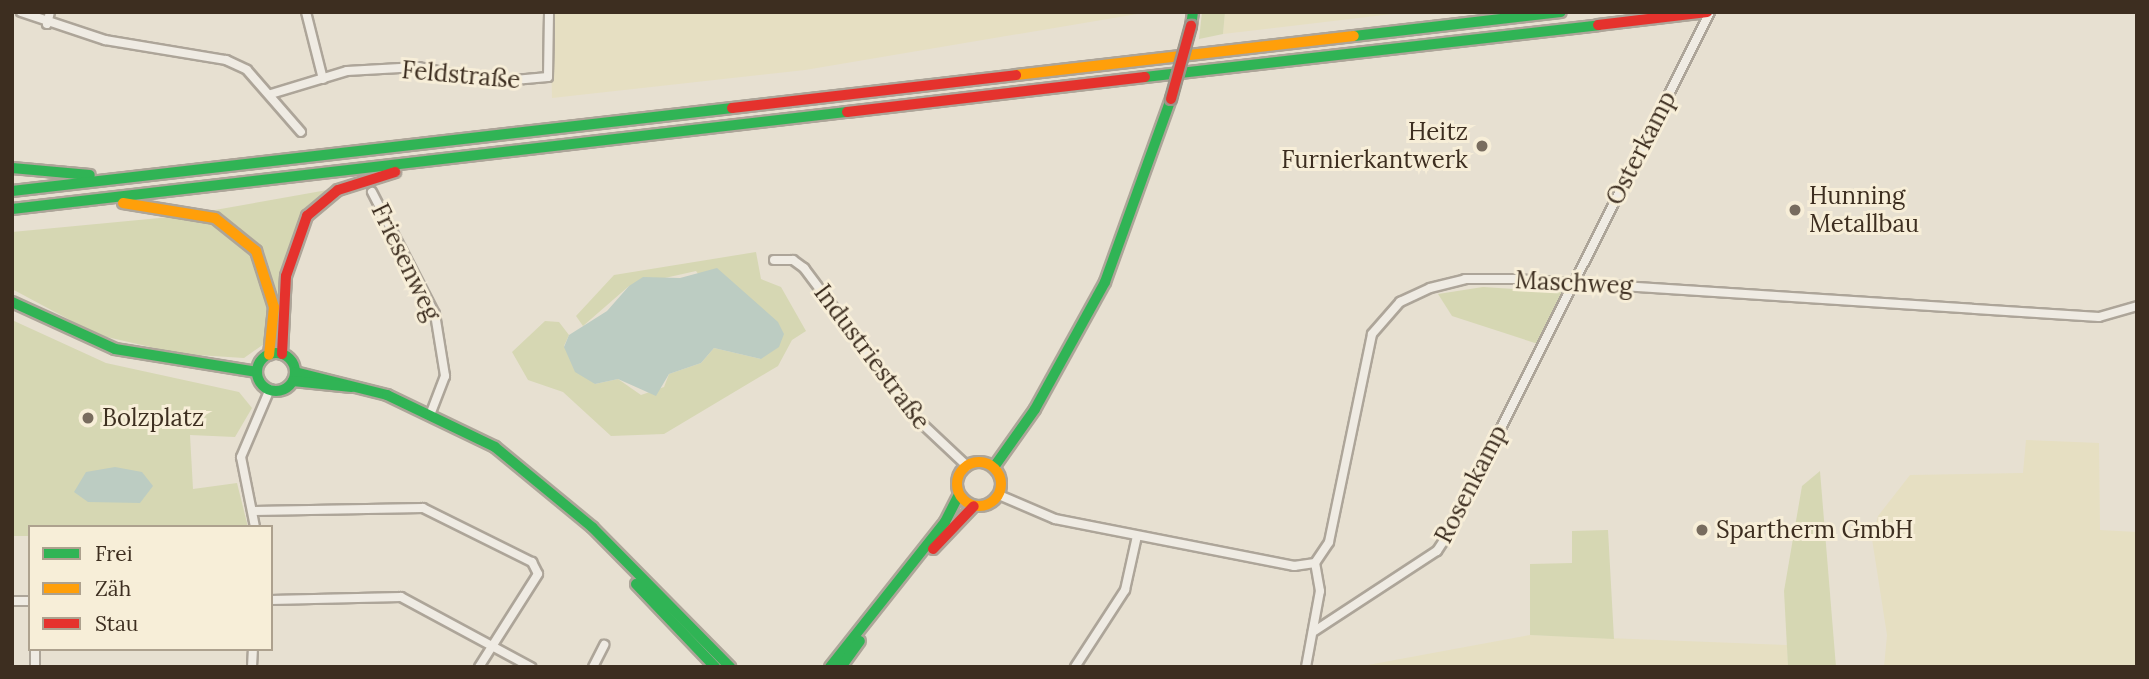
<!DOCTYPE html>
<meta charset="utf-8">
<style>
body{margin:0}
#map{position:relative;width:2149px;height:679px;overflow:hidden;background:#e7e0d1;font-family:Lora,serif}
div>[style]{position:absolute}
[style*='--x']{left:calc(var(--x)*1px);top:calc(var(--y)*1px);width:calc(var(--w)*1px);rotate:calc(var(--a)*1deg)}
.farmland>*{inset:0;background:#e6dfc2}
.green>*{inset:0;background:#d6d7b3}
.water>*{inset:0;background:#bcccc2}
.roads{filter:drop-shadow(2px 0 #ada599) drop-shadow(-2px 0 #ada599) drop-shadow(0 2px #ada599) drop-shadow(0 -2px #ada599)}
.street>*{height:8px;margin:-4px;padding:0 4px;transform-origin:4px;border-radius:4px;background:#efebe3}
.fast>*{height:10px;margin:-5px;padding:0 5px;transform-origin:5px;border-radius:5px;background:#30b455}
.fast>.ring{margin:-5px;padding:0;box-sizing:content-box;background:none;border:10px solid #30b455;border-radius:50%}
.slow>*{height:10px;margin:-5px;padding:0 5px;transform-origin:5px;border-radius:5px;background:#ff9f0a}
.slow>.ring{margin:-5px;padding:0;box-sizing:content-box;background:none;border:10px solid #ff9f0a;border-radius:50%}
.jam>*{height:10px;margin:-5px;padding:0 5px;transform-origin:5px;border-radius:5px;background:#e5322d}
.bridges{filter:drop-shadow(2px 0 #9c958a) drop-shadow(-2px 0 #9c958a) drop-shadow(0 2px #9c958a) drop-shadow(0 -2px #9c958a)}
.jam-bridge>*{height:10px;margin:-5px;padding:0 5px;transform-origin:5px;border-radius:5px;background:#e5322d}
.dots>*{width:19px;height:19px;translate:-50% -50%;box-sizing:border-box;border:4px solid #f7eed8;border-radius:50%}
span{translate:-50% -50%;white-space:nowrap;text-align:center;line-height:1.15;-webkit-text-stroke:6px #f7eed8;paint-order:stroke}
.street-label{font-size:24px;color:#3d2e20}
.poi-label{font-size:24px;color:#3d2e20}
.right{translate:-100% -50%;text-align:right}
.left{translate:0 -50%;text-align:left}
.frame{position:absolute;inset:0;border:14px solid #3d2e20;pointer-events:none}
.legend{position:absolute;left:28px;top:525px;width:245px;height:126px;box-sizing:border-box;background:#f7eed8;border:2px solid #ada18e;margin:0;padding:9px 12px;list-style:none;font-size:21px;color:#3d2e20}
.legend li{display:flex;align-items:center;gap:14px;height:35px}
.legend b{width:35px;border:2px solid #ada18e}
</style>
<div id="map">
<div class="farmland">
<i style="clip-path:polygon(550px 12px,1149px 12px,805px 70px,552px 98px)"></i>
<i style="clip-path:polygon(1225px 12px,1409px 12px,1223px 34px)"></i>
<i style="clip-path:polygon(2026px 440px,2099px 443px,2100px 530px,2137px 532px,2137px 667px,1884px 667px,1887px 635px,1872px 539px,1878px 516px,1910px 475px,2023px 473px)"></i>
<i style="clip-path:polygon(1530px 635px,1787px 645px,1788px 667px,1357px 667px)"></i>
</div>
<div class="green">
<i style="clip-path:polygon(1202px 12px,1225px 12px,1223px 34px,1199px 39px)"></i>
<i style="clip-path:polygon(361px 184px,322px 206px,298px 239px,264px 344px,244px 358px,181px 354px,98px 335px,12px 289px,12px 232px,181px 216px)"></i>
<i style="clip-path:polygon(756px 252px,761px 279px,781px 287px,806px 331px,792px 340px,778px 366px,664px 434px,611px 436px,563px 392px,528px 380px,512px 352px,545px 321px,559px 322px,569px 335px,564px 346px,595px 384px,618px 379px,641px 395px,664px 387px,669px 374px,701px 363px,714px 348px,761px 359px,696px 271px,629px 286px,583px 326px,576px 316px,614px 275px)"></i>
<i style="clip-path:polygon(1483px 287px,1564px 292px,1538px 344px,1452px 316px,1438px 294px)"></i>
<i style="clip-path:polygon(12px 320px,106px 363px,239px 392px,252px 408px,235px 437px,190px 435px,193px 489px,237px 483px,248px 527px,30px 527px,30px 536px,12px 536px)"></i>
<i style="clip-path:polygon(1820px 471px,1836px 667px,1788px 667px,1784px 591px,1802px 486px)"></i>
<i style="clip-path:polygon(1608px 530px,1614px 639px,1530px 635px,1530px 564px,1572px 563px,1572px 531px)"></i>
</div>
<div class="water">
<i style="clip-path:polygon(717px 268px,778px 322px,784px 334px,779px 347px,761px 359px,714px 348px,701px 363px,669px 374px,656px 396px,618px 379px,595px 384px,575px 372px,564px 347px,569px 335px,607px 311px,629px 286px,643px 277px,680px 278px)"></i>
<i style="clip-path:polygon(115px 467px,142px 472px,153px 486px,140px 503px,88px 502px,74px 492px,86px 472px)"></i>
</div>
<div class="roads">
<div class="street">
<i style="--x:21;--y:12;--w:89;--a:18.4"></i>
<i style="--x:105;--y:40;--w:123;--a:9.4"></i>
<i style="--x:226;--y:60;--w:23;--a:25"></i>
<i style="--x:247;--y:70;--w:82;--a:48.9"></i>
<i style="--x:306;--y:12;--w:69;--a:75.8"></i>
<i style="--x:47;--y:24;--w:12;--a:-76"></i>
<i style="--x:271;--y:94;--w:79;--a:-16.8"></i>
<i style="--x:347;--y:71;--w:71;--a:-3.2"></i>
<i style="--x:418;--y:67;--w:76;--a:11.5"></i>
<i style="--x:492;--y:82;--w:56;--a:-5.1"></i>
<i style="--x:548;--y:77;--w:65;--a:-89.1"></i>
<i style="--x:372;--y:192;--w:137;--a:62.7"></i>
<i style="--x:435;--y:314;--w:63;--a:80.8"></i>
<i style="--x:445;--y:376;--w:40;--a:111"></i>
<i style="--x:774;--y:260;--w:19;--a:0"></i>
<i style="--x:793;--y:260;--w:14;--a:36"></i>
<i style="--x:804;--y:268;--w:189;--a:53.2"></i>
<i style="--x:917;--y:419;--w:69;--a:43.2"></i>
<i style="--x:999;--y:495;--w:61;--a:23.2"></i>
<i style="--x:1055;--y:519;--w:244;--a:11.1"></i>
<i style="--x:1294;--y:566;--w:21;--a:-8"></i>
<i style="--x:254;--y:511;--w:169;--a:-1"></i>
<i style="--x:423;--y:508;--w:122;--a:26.4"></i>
<i style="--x:532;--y:562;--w:13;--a:63"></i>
<i style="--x:538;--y:574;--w:110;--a:122.4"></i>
<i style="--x:255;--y:527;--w:71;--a:-101.3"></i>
<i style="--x:241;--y:457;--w:74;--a:-66.9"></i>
<i style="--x:271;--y:600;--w:130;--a:-1.3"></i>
<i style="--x:401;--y:597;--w:148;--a:28.3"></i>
<i style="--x:12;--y:601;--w:18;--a:0"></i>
<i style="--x:1313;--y:632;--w:148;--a:-33.2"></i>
<i style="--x:1437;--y:551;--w:17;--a:-57"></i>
<i style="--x:1446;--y:537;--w:588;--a:-63.3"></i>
<i style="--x:35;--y:649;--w:18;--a:90"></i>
<i style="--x:252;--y:667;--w:18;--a:-87"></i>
<i style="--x:593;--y:667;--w:25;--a:-63"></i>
<i style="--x:1075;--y:667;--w:92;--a:-57"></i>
<i style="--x:1125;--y:590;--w:55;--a:-77.5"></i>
<i style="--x:1306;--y:667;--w:77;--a:-79.6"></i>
<i style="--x:1320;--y:591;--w:28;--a:-100"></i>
<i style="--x:1315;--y:563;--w:25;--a:-56"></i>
<i style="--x:1329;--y:542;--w:212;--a:-78.3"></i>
<i style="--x:1372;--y:334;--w:43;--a:-48.8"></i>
<i style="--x:1400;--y:302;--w:33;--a:-25"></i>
<i style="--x:1430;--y:288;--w:36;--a:-14"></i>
<i style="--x:1465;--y:279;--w:49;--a:0"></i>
<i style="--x:1514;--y:279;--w:586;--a:3.72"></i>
<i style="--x:2099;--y:317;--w:40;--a:-16"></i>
</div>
<div class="fast">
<i style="--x:1191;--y:26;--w:14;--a:-82"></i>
<i style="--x:1354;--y:36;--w:208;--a:-6.6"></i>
<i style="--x:1145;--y:77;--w:456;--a:-6.5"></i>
<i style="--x:12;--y:168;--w:78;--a:5.1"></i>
<i style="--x:12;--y:191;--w:725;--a:-6.58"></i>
<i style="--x:12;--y:209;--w:841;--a:-6.63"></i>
<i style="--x:12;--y:302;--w:113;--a:24.5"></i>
<i style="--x:115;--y:349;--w:144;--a:9.2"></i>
<i class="ring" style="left:257px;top:353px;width:28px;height:28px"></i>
<i style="--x:295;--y:372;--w:95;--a:14"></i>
<i style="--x:387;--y:395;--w:120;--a:25.7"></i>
<i style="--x:495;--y:447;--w:126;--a:39.5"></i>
<i style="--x:592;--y:527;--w:197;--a:45.4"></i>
<i style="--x:293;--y:381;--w:59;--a:5.8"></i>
<i style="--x:994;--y:467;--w:71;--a:-54.7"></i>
<i style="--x:1035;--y:409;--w:145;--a:-61.1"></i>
<i style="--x:1105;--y:282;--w:195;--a:-70.2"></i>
<i style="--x:636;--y:584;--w:115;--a:46.4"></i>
<i style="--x:830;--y:667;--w:185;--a:-51.6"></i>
<i style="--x:945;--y:522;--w:31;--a:-63"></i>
<i style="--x:841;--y:667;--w:32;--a:-54"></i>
</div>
<div class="slow">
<i style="--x:1016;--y:75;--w:340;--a:-6.6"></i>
<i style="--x:123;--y:203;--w:93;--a:9.3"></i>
<i style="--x:215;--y:218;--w:53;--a:38.8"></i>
<i style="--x:256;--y:251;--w:59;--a:72.2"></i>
<i style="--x:274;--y:307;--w:48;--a:95.9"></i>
<i class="ring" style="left:957px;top:462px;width:34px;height:34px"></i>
</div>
<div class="jam">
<i style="--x:1598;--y:25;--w:110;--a:-6.8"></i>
<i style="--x:732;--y:108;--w:286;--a:-6.6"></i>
<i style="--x:847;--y:112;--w:300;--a:-6.7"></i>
<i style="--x:282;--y:354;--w:78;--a:-87.1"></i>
<i style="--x:286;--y:276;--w:64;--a:-70.7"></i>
<i style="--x:307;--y:216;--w:40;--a:-40"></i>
<i style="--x:338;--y:190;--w:60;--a:-17.5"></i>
<i style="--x:933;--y:549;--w:59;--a:-46.4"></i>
</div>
</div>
<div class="bridges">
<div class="jam-bridge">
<i style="--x:1171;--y:99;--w:76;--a:-74.7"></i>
</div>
</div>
<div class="dots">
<i style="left:1482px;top:146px;background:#786c5e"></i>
<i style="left:1795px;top:210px;background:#786c5e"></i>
<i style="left:88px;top:418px;background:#786c5e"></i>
<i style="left:1702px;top:530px;background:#786c5e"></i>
</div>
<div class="street-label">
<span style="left:461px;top:75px;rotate:5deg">Feldstraße</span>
<span style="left:1641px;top:148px;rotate:-63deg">Osterkamp</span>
<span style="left:406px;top:262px;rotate:64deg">Friesenweg</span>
<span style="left:1574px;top:283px;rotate:3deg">Maschweg</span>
<span style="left:872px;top:357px;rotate:53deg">Industriestraße</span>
<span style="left:1471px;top:484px;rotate:-63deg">Rosenkamp</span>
</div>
<div class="poi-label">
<span class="right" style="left:1468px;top:146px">Heitz<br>Furnierkantwerk</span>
<span class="left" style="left:1809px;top:210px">Hunning<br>Metallbau</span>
<span class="left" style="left:102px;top:418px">Bolzplatz</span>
<span class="left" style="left:1716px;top:530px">Spartherm GmbH</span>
</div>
<div class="frame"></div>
<ul class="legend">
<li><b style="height:9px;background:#30b455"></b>Frei</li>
<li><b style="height:9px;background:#ff9f0a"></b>Zäh</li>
<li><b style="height:9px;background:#e5322d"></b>Stau</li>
</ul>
</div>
